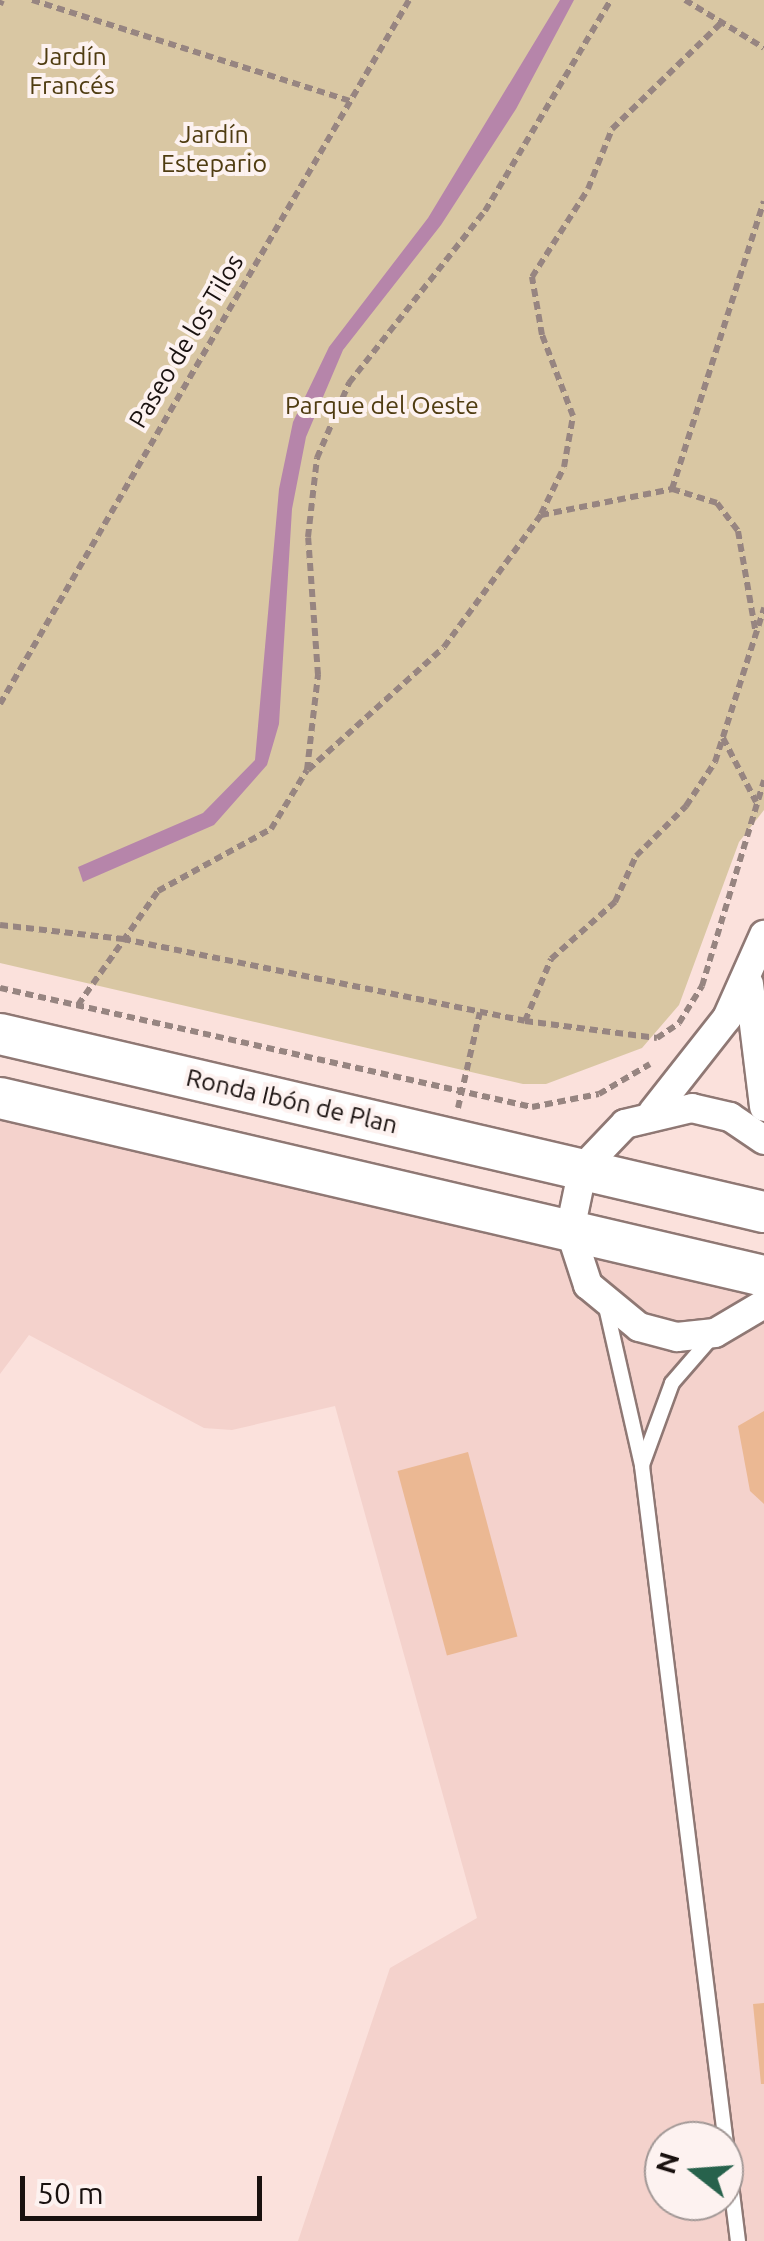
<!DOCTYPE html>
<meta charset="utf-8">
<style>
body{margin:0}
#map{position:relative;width:764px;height:2241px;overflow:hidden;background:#fbe1dc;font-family:Ubuntu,sans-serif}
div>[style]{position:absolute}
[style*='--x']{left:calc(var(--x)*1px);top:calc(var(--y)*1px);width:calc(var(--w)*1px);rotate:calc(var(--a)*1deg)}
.built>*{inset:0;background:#f4d2cc}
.green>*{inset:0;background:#d9c7a3}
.water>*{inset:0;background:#b685aa}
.building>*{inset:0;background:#ebb893;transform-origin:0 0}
.path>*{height:6px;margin-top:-3px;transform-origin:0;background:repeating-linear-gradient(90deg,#978581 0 8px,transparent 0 13px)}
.roads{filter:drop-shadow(2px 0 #8f7874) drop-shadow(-2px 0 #8f7874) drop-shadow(0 2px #8f7874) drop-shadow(0 -2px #8f7874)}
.lane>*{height:14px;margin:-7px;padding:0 7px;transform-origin:7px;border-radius:7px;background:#fff}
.street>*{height:28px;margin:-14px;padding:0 14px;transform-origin:14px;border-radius:14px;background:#fff}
.secondary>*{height:40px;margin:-20px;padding:0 20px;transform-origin:20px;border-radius:20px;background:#fff}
span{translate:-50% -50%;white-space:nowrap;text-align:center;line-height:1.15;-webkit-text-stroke:8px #fdf2f0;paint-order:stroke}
.park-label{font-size:25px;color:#4f3c11}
.street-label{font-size:25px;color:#19110f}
.north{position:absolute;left:644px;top:2121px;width:100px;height:100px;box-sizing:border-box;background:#fdf2f0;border:2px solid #a29896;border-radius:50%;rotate:287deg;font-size:28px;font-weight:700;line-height:40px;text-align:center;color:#19110f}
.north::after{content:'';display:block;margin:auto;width:35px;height:45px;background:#27624c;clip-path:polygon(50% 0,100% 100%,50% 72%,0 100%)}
.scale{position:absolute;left:20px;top:2176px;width:242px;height:45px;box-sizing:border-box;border:5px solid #19110f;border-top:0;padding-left:12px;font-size:30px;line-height:35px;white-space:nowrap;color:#19110f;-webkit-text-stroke:8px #fdf2f0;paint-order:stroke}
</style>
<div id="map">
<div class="built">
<i style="clip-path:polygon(evenodd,0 1100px,764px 1277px,764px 2241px,298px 2241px,390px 1968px,477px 1918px,335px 1406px,232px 1430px,204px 1428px,29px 1335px,0 1374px,0 1100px,664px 2141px,724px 2141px,724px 2201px,664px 2201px,664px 2141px)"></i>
</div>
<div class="green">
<i style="clip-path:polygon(0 0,764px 0,764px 810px,739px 842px,679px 1005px,642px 1048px,546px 1084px,523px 1084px,0 963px)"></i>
</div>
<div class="water">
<i style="clip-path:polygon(560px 0,574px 0,516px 109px,441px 225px,343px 350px,306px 437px,292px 509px,279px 724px,267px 765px,214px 825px,83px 882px,78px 867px,203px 813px,255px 760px,279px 489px,293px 422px,329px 347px,428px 218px)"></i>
</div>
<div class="building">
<i style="clip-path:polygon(764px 1411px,764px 1504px,750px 1491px,738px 1426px)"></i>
<i style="left:468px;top:1452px;width:191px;height:73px;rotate:75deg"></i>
<i style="clip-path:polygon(764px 2003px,764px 2084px,761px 2084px,753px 2004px)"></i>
</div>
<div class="path">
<i style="--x:32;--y:0;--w:334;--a:17.6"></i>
<i style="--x:685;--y:0;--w:92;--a:31.3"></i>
<i style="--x:0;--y:5;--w:5;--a:-68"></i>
<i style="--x:672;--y:489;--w:302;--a:-72.3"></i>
<i style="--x:541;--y:514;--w:52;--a:-63.9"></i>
<i style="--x:564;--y:467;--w:52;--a:-80"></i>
<i style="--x:573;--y:416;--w:87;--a:-110.9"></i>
<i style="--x:542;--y:335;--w:59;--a:-99.8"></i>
<i style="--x:532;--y:277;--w:104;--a:-57.5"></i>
<i style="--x:588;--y:189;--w:65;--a:-68.2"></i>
<i style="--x:612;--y:129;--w:151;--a:-44.2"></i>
<i style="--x:0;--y:704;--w:814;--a:-59.84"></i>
<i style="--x:723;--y:738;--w:72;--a:62.7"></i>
<i style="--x:308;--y:770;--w:183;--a:-42.1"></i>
<i style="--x:444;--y:647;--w:164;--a:-53.7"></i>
<i style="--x:541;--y:515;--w:134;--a:-11.2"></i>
<i style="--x:672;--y:489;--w:47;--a:17.3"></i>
<i style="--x:717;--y:503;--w:35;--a:53"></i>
<i style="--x:738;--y:531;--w:105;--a:80.1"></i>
<i style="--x:0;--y:925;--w:124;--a:6.5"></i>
<i style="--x:123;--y:939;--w:410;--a:11.5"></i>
<i style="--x:525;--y:1021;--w:133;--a:7.3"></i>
<i style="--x:657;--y:1038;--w:27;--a:-34"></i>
<i style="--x:679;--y:1023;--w:44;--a:-58.1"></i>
<i style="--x:702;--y:986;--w:215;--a:-73.2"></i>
<i style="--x:0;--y:988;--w:545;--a:12.61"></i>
<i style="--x:532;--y:1107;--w:68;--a:-11"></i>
<i style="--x:599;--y:1094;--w:59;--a:-30.5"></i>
<i style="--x:78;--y:1005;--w:139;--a:-54.9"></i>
<i style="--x:158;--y:891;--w:129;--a:-28.8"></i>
<i style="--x:271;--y:829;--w:69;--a:-58.6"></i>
<i style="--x:307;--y:770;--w:96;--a:-83.4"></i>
<i style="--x:318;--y:675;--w:138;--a:-94.1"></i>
<i style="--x:308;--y:537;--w:80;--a:-83.5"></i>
<i style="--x:317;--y:458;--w:82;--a:-66.9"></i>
<i style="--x:349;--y:383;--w:219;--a:-51.7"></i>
<i style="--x:485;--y:211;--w:246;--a:-59.2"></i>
<i style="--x:525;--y:1021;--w:67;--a:-67.2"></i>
<i style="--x:551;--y:959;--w:86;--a:-41.7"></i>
<i style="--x:615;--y:902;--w:51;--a:-65.5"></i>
<i style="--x:636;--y:856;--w:71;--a:-45"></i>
<i style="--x:686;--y:806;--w:53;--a:-56.6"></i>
<i style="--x:715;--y:762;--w:162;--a:-72.3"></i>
<i style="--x:458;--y:1108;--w:98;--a:-77.1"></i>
</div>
<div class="roads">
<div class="lane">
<i style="--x:606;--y:1307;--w:163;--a:77.2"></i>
<i style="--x:642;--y:1466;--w:781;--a:82.94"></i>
<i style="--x:642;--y:1465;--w:87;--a:-69.9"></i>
<i style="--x:672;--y:1383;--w:61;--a:-49"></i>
</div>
<div class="street">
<i style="--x:749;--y:984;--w:124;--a:83"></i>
<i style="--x:653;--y:1112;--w:120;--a:-51.8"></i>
<i style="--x:727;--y:1018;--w:91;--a:-66"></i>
<i style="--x:764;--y:1140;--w:41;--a:-145.9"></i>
<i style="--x:730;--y:1117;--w:39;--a:-167"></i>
<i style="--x:692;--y:1108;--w:69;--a:166.6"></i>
<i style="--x:625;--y:1124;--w:61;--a:133.7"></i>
<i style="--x:583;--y:1168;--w:63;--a:101.8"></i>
<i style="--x:570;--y:1230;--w:58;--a:71.9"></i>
<i style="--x:588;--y:1285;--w:66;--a:39.5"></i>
<i style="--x:639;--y:1327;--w:39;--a:15"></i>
<i style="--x:677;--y:1337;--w:38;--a:-6"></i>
<i style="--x:715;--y:1333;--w:57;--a:-30.6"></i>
</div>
<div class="secondary">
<i style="--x:0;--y:1034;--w:784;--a:13.12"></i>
<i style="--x:0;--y:1098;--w:784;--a:13.12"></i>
</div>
</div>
<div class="park-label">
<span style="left:72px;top:71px">Jardín<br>Francés</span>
<span style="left:214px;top:149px">Jardín<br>Estepario</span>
<span style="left:382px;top:405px">Parque del Oeste</span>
</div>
<div class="street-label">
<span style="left:186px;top:341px;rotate:-59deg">Paseo de los Tilos</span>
<span style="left:292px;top:1101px;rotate:13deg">Ronda Ibón de Plan</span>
</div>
<div class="north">N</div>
<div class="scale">50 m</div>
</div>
